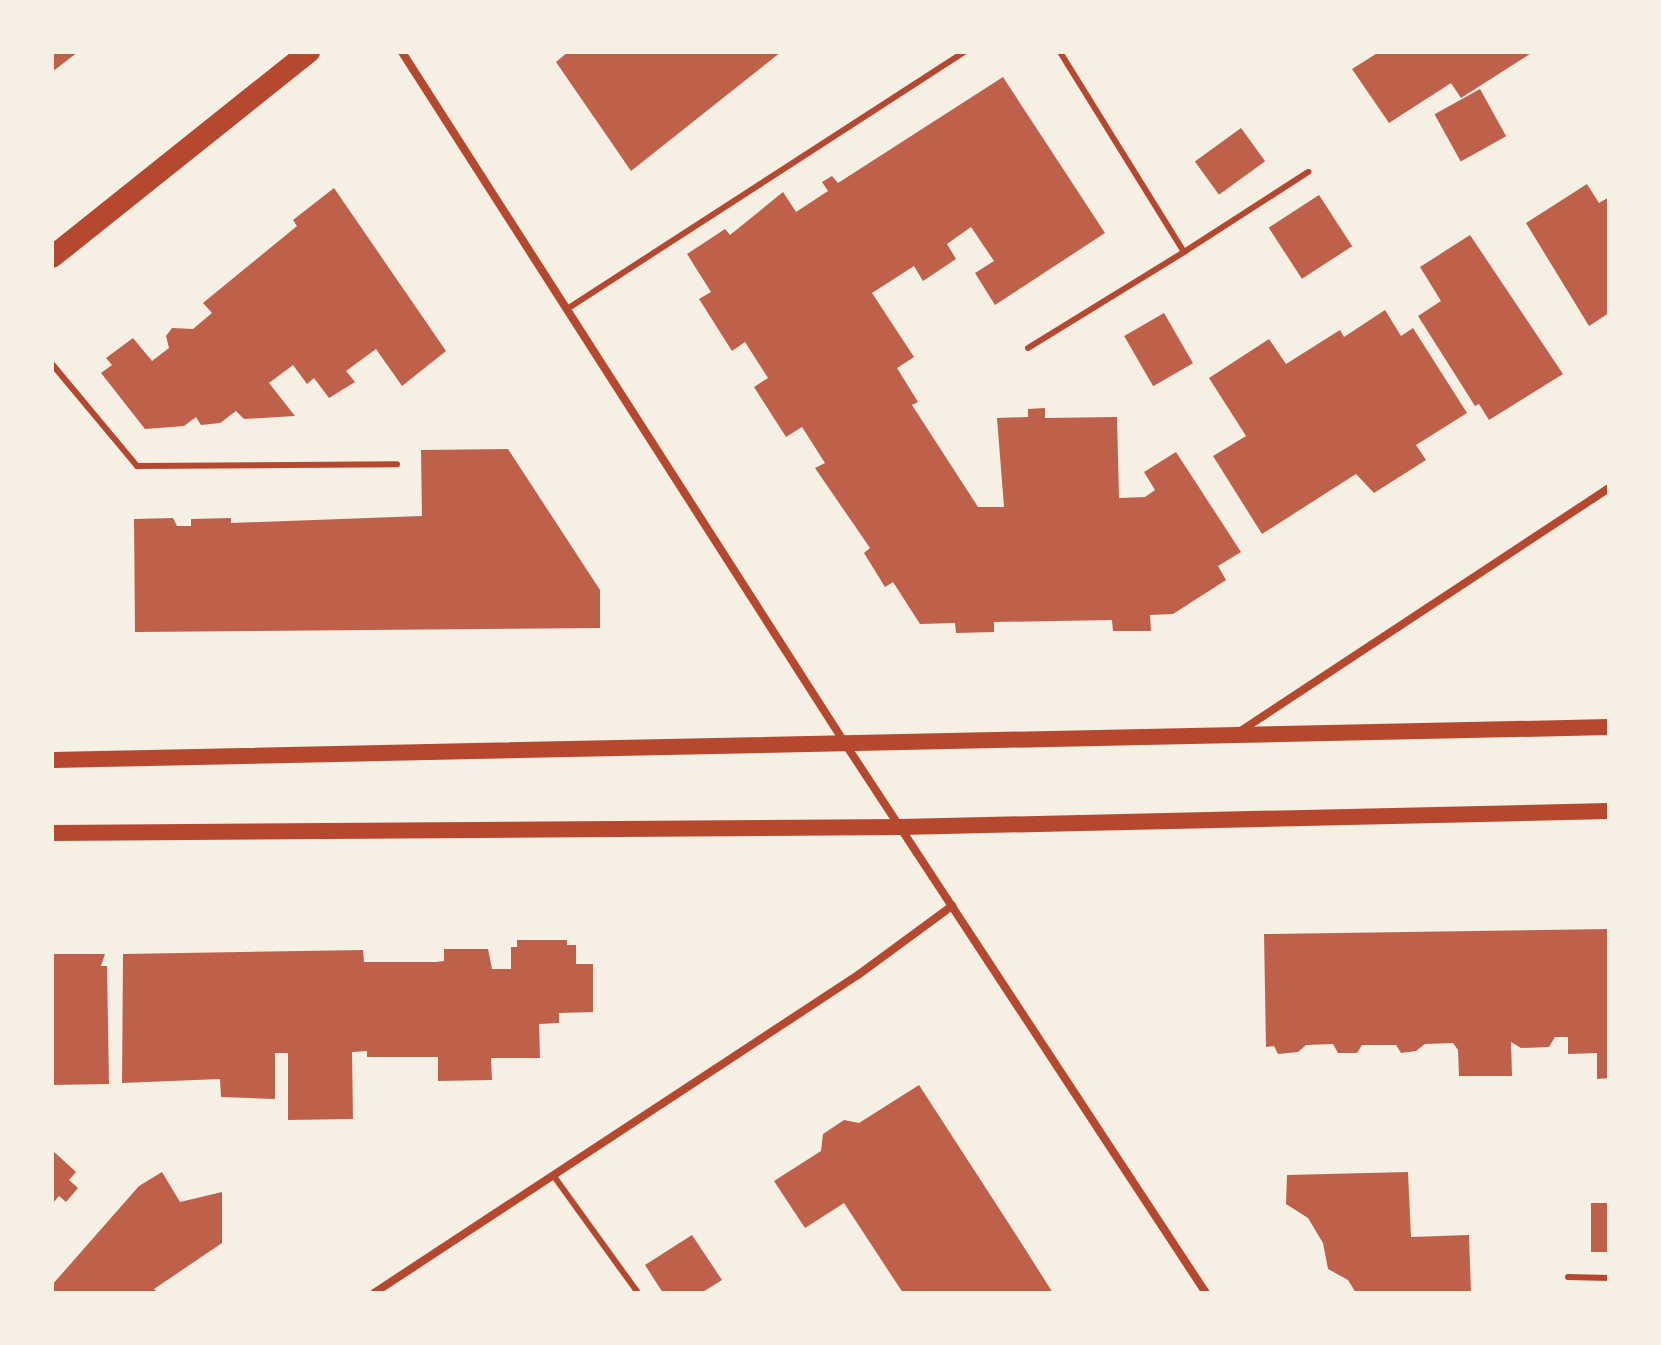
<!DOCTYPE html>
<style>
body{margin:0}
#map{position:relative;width:1661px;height:1345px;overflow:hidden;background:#f6efe4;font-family:"Space Grotesk",sans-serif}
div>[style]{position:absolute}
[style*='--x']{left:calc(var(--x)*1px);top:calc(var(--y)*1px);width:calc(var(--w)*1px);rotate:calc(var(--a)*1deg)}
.building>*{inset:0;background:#bf614a;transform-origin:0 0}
.service>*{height:6px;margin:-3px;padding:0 3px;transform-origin:3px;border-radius:3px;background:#b5482f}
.minor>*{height:8px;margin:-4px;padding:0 4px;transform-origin:4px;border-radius:4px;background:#b5482f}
.secondary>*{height:16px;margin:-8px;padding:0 8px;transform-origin:8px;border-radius:8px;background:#b5482f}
.trunk>*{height:22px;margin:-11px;padding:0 11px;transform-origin:11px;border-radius:11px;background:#b5482f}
span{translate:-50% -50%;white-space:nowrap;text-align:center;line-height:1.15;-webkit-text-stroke:8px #f6efe4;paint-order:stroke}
.frame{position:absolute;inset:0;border:54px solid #f6efe4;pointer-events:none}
</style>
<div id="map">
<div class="building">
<i style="clip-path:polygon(52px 52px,78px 52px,52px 72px)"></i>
<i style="clip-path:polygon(568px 52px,781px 52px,631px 171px,556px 62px)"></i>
<i style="clip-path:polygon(1379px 52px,1533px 52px,1461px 98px,1451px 83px,1389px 123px,1352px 69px)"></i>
<i style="clip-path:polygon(1003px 77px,1105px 233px,995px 305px,975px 273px,994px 261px,971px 227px,947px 244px,956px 259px,923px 281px,914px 266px,872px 293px,914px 357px,897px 368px,918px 402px,912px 405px,978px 507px,1004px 507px,997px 418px,1028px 417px,1028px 409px,1045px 408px,1045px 418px,1117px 417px,1119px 498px,1145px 497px,1155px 490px,1144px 472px,1176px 452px,1241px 552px,1218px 566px,1226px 580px,1173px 614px,1150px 615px,1151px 631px,1113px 631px,1112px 620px,994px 622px,994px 632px,956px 633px,955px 623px,920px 624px,893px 582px,885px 587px,864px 553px,870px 548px,815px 468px,825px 463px,802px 427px,786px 437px,754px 387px,768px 378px,745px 342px,732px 351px,699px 299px,711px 292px,687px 254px,725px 229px,730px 235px,783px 192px,796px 212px,828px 191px,822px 182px,832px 176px,838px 183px)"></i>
<i style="left:1480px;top:89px;width:54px;height:52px;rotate:61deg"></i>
<i style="left:1241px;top:128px;width:41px;height:57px;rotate:54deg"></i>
<i style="clip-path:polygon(1587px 184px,1599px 203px,1609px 197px,1609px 313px,1589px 326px,1526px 223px)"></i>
<i style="clip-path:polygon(334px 188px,446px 351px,402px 386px,376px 349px,346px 371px,355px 382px,329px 398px,314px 378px,307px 384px,293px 365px,269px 383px,295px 416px,244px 419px,236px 411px,220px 423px,201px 425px,196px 417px,184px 426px,145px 429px,101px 373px,112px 365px,106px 358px,133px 338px,152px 361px,169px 348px,166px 336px,172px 328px,193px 329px,212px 313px,203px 303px,297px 226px,293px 220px)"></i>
<i style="left:1319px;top:195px;width:61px;height:60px;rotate:57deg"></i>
<i style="clip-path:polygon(1470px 235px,1563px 374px,1489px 420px,1479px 404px,1475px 406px,1418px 316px,1441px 301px,1420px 267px)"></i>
<i style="clip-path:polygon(1385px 310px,1401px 336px,1413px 328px,1467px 413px,1416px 445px,1426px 460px,1374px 493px,1356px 474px,1262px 534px,1213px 456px,1246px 436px,1209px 378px,1269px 339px,1286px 364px,1340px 330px,1344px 337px)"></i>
<i style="left:1164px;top:313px;width:58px;height:46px;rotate:60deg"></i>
<i style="clip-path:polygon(508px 449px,600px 590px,600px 628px,135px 632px,134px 519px,173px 518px,177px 526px,191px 526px,191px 519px,231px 518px,231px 523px,422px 516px,421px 450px)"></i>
<i style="clip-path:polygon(1609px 929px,1609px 1078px,1597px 1079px,1597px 1053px,1568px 1054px,1568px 1037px,1555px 1037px,1549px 1047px,1521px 1048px,1511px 1042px,1512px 1076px,1459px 1076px,1458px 1050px,1453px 1043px,1425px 1044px,1416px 1051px,1401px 1053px,1396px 1045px,1362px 1045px,1357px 1053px,1338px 1053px,1333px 1044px,1306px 1045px,1298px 1052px,1278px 1054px,1274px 1046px,1266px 1047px,1264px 934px)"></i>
<i style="clip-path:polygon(517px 940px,567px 940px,567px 945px,576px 945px,576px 964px,593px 964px,593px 1012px,559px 1013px,559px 1023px,539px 1024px,540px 1058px,491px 1058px,492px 1080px,438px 1081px,438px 1057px,367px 1057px,367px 1051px,352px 1052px,353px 1119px,288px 1120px,288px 1053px,275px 1053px,275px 1099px,221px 1097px,220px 1079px,122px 1083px,123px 954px,363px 950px,364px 962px,436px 962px,444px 961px,444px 949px,488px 949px,492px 969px,511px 969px,511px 947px,517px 947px)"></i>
<i style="clip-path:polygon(54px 954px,105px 954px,101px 966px,107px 966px,109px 1084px,52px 1085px)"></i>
<i style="clip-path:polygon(919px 1085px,1011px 1227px,1053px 1293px,903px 1293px,844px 1203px,805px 1228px,774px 1181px,821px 1151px,823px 1134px,844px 1120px,859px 1123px)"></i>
<i style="clip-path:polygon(52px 1150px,76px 1172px,69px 1180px,78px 1188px,66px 1202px,59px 1196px,52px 1204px)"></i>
<i style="clip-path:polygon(162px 1172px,180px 1202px,222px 1192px,222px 1243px,154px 1289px,158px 1293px,52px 1293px,52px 1285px,139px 1186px)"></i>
<i style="clip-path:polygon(1408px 1172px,1411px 1237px,1469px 1235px,1471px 1293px,1356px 1293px,1348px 1280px,1328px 1269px,1323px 1243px,1308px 1218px,1286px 1204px,1287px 1175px)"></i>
<i style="left:1591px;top:1203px;width:18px;height:49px"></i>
<i style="clip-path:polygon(692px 1235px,722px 1280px,701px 1293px,663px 1293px,645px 1265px)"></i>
</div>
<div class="service">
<i style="--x:1184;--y:252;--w:148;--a:-32.8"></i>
<i style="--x:567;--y:309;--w:474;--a:-32.9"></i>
<i style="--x:1028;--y:348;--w:183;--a:-31.6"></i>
<i style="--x:1184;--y:252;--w:235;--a:-121.8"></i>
<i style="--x:52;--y:364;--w:133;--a:50.2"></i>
<i style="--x:137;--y:466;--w:260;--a:-0.4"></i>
<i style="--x:553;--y:1175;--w:145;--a:54.2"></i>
<i style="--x:1568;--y:1277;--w:41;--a:1.4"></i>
</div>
<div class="minor">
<i style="--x:402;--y:52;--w:823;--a:57.35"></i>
<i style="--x:846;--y:745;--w:656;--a:56.7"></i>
<i style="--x:1239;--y:732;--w:443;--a:-33.4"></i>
<i style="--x:374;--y:1293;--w:579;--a:-33.31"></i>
<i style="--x:858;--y:975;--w:117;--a:-36.3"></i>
</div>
<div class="secondary">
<i style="--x:52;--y:760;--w:1557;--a:-1.21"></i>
<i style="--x:52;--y:833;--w:848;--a:-0.41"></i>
<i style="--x:900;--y:827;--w:709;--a:-1.29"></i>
</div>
<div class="trunk">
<i style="--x:52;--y:257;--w:329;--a:-38.6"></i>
</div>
<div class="frame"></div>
</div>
